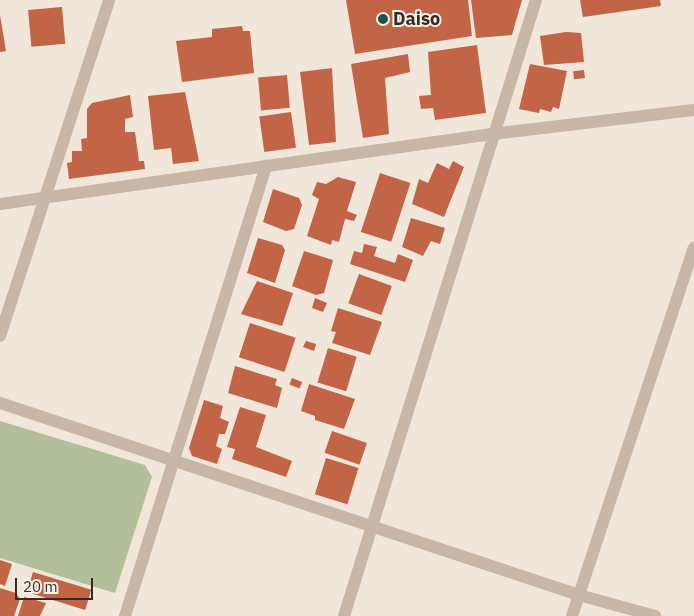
<!DOCTYPE html>
<style>
body{margin:0}
#map{position:relative;width:694px;height:616px;overflow:hidden;background:#f0e6d9;font-family:"IBM Plex Sans",sans-serif}
div>[style]{position:absolute}
[style*='--x']{left:calc(var(--x)*1px);top:calc(var(--y)*1px);width:calc(var(--w)*1px);rotate:calc(var(--a)*1deg)}
.green>*{inset:0;background:#b2bf9a}
.building>*{inset:0;background:#c26446;transform-origin:0 0}
.minor>*{height:12px;margin:-6px;padding:0 6px;transform-origin:6px;border-radius:6px;background:#c8b6a6}
.dots>*{width:14px;height:14px;translate:-50% -50%;box-sizing:border-box;border:2px solid #f8f0e5;border-radius:50%}
span{translate:-50% -50%;white-space:nowrap;text-align:center;line-height:1.15;-webkit-text-stroke:4px #f8f0e5;paint-order:stroke}
.poi-label{font-size:18px;color:#342b27;font-weight:700}
.left{translate:0 -50%;text-align:left}
.scale{position:absolute;left:15px;top:578px;width:78px;height:22px;box-sizing:border-box;border:2px solid #342b27;border-top:0;padding-left:6px;font-size:15px;line-height:18px;white-space:nowrap;color:#342b27;-webkit-text-stroke:4px #f8f0e5;paint-order:stroke}
</style>
<div id="map">
<div class="green">
<i style="clip-path:polygon(0 421px,145px 465px,152px 477px,115px 593px,0 558px)"></i>
</div>
<div class="building">
<i style="clip-path:polygon(346px 0,468px 0,472px 36px,355px 54px)"></i>
<i style="clip-path:polygon(471px 0,522px 0,512px 35px,476px 38px)"></i>
<i style="clip-path:polygon(580px 0,660px 0,661px 6px,583px 17px)"></i>
<i style="left:62px;top:7px;width:37px;height:34px;rotate:85deg"></i>
<i style="clip-path:polygon(0 15px,6px 51px,0 52px)"></i>
<i style="clip-path:polygon(242px 26px,243px 31px,250px 31px,254px 73px,182px 82px,176px 41px,212px 37px,212px 29px)"></i>
<i style="clip-path:polygon(566px 32px,581px 33px,584px 62px,544px 65px,540px 36px)"></i>
<i style="clip-path:polygon(477px 45px,486px 113px,435px 120px,433px 108px,421px 109px,419px 96px,431px 95px,428px 52px)"></i>
<i style="clip-path:polygon(408px 54px,410px 72px,385px 78px,389px 134px,363px 138px,351px 64px)"></i>
<i style="clip-path:polygon(530px 64px,567px 71px,559px 109px,553px 107px,551px 112px,540px 109px,539px 113px,519px 109px)"></i>
<i style="clip-path:polygon(332px 68px,336px 142px,309px 145px,300px 72px)"></i>
<i style="left:584px;top:70px;width:8px;height:11px;rotate:83deg"></i>
<i style="left:287px;top:75px;width:33px;height:29px;rotate:85deg"></i>
<i style="clip-path:polygon(185px 92px,199px 161px,173px 164px,171px 148px,154px 150px,148px 96px)"></i>
<i style="clip-path:polygon(130px 95px,133px 117px,125px 119px,125px 132px,135px 132px,139px 161px,144px 161px,145px 169px,69px 179px,67px 163px,72px 162px,72px 151px,82px 151px,81px 139px,87px 138px,87px 109px,92px 103px)"></i>
<i style="left:291px;top:112px;width:36px;height:32px;rotate:82deg"></i>
<i style="clip-path:polygon(453px 161px,464px 167px,444px 217px,412px 204px,419px 179px,428px 183px,437px 163px,449px 169px)"></i>
<i style="left:380px;top:173px;width:32px;height:62px;rotate:18deg"></i>
<i style="clip-path:polygon(338px 177px,356px 182px,347px 211px,357px 215px,354px 221px,345px 219px,339px 242px,332px 240px,331px 245px,307px 236px,319px 199px,312px 195px,317px 182px,326px 184px)"></i>
<i style="clip-path:polygon(273px 189px,299px 198px,302px 205px,294px 229px,286px 231px,263px 222px)"></i>
<i style="clip-path:polygon(411px 218px,445px 228px,440px 244px,431px 241px,423px 256px,402px 247px)"></i>
<i style="clip-path:polygon(258px 238px,282px 245px,285px 250px,275px 283px,247px 273px)"></i>
<i style="clip-path:polygon(364px 244px,377px 247px,374px 256px,395px 263px,398px 254px,413px 260px,405px 282px,350px 264px,354px 251px,362px 253px)"></i>
<i style="clip-path:polygon(304px 251px,333px 260px,324px 293px,316px 295px,292px 286px)"></i>
<i style="left:359px;top:274px;width:35px;height:31px;rotate:20deg"></i>
<i style="clip-path:polygon(257px 281px,293px 293px,282px 326px,241px 314px)"></i>
<i style="clip-path:polygon(315px 298px,327px 303px,323px 312px,312px 308px)"></i>
<i style="clip-path:polygon(338px 308px,382px 322px,370px 355px,332px 343px,336px 332px,331px 331px)"></i>
<i style="left:250px;top:323px;width:48px;height:36px;rotate:18deg"></i>
<i style="clip-path:polygon(306px 341px,316px 344px,314px 351px,303px 347px)"></i>
<i style="left:328px;top:348px;width:30px;height:36px;rotate:17deg"></i>
<i style="clip-path:polygon(235px 366px,277px 379px,275px 385px,282px 388px,277px 408px,228px 393px)"></i>
<i style="left:292px;top:378px;width:11px;height:7px;rotate:22deg"></i>
<i style="clip-path:polygon(309px 384px,355px 399px,344px 429px,315px 420px,315px 416px,301px 411px)"></i>
<i style="clip-path:polygon(204px 400px,223px 406px,220px 418px,229px 422px,225px 434px,219px 434px,216px 446px,222px 449px,217px 464px,192px 456px,189px 448px)"></i>
<i style="clip-path:polygon(240px 407px,266px 415px,256px 447px,292px 461px,286px 477px,232px 459px,235px 449px,227px 447px)"></i>
<i style="left:332px;top:431px;width:37px;height:23px;rotate:19deg"></i>
<i style="left:326px;top:458px;width:34px;height:38px;rotate:17deg"></i>
<i style="clip-path:polygon(0 560px,12px 564px,5px 586px,0 584px)"></i>
<i style="left:33px;top:572px;width:61px;height:21px;rotate:17deg"></i>
<i style="clip-path:polygon(0 588px,16px 593px,20px 599px,14px 616px,0 616px)"></i>
<i style="clip-path:polygon(24px 597px,46px 603px,40px 616px,18px 616px)"></i>
</div>
<div class="minor">
<i style="--x:0;--y:204;--w:497;--a:-8.1"></i>
<i style="--x:492;--y:134;--w:203;--a:-6.8"></i>
<i style="--x:0;--y:336;--w:353;--a:-72"></i>
<i style="--x:0;--y:403;--w:610;--a:18.35"></i>
<i style="--x:579;--y:595;--w:79;--a:15.4"></i>
<i style="--x:125;--y:616;--w:472;--a:-72.6"></i>
<i style="--x:344;--y:616;--w:645;--a:-72.69"></i>
<i style="--x:572;--y:616;--w:388;--a:-71.7"></i>
</div>
<div class="dots">
<i style="left:383px;top:19px;background:#1e5054"></i>
</div>
<div class="poi-label">
<span class="left" style="left:393px;top:19px">Daiso</span>
</div>
<div class="scale">20 m</div>
</div>
